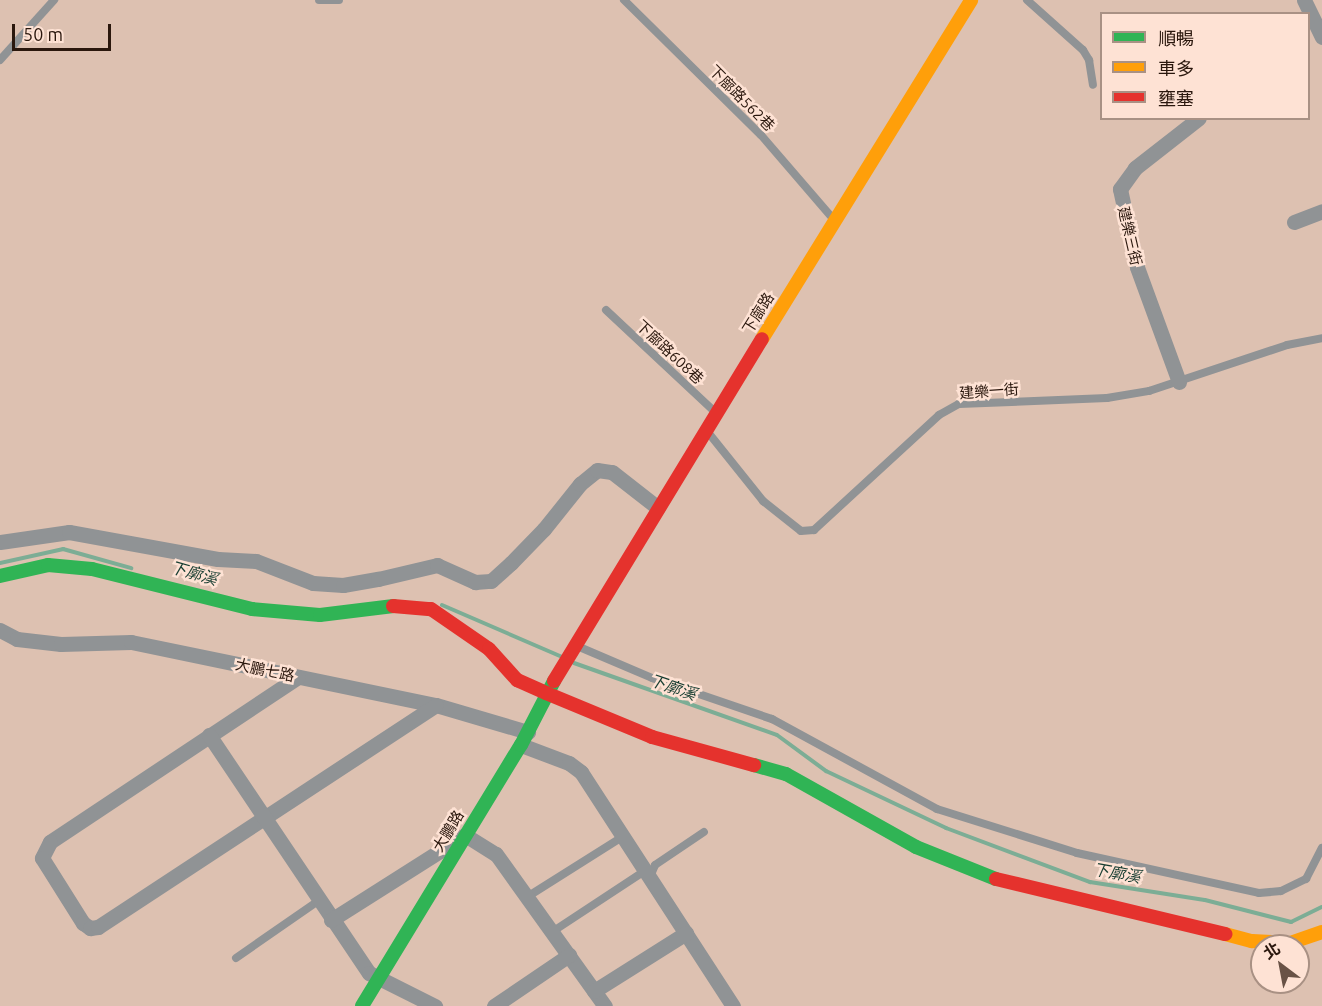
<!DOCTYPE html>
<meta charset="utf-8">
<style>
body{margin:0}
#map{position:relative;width:1322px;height:1006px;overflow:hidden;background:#ddc1b1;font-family:Ubuntu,"Noto Sans TC",sans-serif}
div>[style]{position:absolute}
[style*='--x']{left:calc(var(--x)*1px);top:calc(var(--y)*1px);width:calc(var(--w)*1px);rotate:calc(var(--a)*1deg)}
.stream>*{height:4px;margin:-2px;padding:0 2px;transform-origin:2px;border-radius:2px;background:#7cad95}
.lane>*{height:8px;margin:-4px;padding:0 4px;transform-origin:4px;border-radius:4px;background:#909395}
.street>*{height:15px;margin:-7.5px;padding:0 7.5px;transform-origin:7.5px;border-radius:7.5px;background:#909395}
.fast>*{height:14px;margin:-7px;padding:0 7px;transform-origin:7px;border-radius:7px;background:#30b455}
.slow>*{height:14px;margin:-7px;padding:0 7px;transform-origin:7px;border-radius:7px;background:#ff9f0a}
.jam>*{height:14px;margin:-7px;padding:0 7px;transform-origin:7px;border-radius:7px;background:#e5322d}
span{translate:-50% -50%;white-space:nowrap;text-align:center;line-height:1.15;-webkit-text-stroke:5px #fee2d4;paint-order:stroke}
.street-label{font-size:15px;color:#2a170d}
.water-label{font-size:16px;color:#173d31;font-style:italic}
.legend{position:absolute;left:1100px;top:12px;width:210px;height:108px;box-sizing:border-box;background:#fee2d4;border:2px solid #a99184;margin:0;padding:8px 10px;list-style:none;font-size:18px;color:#2a170d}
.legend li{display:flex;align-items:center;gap:12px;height:30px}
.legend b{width:30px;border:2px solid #a99184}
.north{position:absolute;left:1250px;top:934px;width:60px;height:60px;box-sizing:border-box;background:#fee2d4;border:2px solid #a99184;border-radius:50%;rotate:328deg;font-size:16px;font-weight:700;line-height:24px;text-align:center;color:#2a170d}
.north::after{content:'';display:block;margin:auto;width:21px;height:27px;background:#695246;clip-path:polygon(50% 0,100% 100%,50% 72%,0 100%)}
.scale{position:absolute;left:12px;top:24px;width:99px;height:27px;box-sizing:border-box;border:3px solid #2a170d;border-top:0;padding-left:8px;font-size:18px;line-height:21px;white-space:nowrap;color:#2a170d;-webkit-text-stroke:4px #fee2d4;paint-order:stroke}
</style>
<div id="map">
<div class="stream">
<i style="--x:0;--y:563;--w:65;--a:-12.5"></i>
<i style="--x:63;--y:549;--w:71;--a:15.6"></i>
<i style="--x:442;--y:605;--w:131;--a:23.4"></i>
<i style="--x:574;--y:663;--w:215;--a:19.5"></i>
<i style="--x:777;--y:735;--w:61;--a:36.3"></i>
<i style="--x:826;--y:771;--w:133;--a:25.4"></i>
<i style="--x:946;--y:828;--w:154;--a:20.6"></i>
<i style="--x:1090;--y:882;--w:116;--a:8.9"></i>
<i style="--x:1205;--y:900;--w:89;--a:14.3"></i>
<i style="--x:1291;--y:922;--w:34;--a:-26"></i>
</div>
<div class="lane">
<i style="--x:319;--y:0;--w:20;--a:0"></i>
<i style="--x:624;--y:0;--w:192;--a:44.6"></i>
<i style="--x:761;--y:135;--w:112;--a:49.3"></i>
<i style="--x:1027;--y:0;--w:75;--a:41.8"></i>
<i style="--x:1083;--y:50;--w:12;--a:59"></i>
<i style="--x:1089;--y:60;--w:25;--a:81"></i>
<i style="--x:0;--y:60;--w:81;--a:-48"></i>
<i style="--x:606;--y:310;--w:148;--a:43.1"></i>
<i style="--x:707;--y:431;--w:90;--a:51.3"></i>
<i style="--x:763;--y:501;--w:48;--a:38.3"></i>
<i style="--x:801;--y:531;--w:13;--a:-4"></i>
<i style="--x:814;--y:530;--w:170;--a:-42.6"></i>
<i style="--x:939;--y:415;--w:23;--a:-29"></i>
<i style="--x:959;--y:404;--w:148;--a:-2.3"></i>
<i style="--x:1107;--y:398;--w:43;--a:-9.5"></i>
<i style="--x:1149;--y:391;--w:145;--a:-18.4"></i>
<i style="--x:1287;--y:345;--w:36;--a:-11"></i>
<i style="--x:577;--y:646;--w:82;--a:23.1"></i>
<i style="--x:652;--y:678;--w:127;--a:18.9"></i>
<i style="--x:772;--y:719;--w:188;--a:28.6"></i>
<i style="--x:937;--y:809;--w:147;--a:17.4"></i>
<i style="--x:1077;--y:853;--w:186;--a:12.4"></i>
<i style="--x:1259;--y:893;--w:22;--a:-5"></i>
<i style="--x:1281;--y:891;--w:28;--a:-26"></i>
<i style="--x:1306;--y:879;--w:35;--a:-63"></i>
<i style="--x:650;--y:877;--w:13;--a:-67"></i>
<i style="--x:655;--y:865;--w:59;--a:-34"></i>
<i style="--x:527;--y:897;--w:115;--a:-32.2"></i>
<i style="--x:552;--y:932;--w:113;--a:-33.4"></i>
<i style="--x:236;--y:958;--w:100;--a:-34.8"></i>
</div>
<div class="street">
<i style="--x:1304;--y:0;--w:41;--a:64.1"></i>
<i style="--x:1294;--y:222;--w:30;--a:-21"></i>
<i style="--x:1179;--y:382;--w:122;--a:-110.1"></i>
<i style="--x:1137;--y:267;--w:80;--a:-102.3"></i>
<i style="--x:1120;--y:189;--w:26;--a:-54"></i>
<i style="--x:1135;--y:168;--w:81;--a:-38"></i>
<i style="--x:0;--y:542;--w:70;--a:-8.2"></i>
<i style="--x:69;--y:532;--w:151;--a:10.3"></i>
<i style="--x:218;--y:559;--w:38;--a:3"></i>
<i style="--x:256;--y:561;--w:61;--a:21.1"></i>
<i style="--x:313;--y:583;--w:30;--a:4"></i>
<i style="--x:343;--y:585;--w:36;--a:-10"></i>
<i style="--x:378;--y:579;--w:61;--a:-13.3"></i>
<i style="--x:437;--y:565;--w:42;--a:24.1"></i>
<i style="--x:475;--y:582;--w:16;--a:-4"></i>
<i style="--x:491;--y:581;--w:27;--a:-42"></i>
<i style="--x:511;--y:563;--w:47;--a:-45.9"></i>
<i style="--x:544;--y:529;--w:58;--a:-51.3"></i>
<i style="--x:580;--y:484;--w:22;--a:-39"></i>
<i style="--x:597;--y:470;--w:15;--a:8"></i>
<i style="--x:612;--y:472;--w:58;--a:38"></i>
<i style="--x:0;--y:630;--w:19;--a:28"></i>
<i style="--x:17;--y:639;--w:44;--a:6.5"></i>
<i style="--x:61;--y:644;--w:70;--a:-1.6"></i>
<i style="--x:131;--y:642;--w:311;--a:11.7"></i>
<i style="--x:436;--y:705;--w:96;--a:16.4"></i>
<i style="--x:298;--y:677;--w:298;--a:146.4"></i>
<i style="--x:50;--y:842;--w:18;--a:117"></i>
<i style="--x:42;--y:858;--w:77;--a:57.8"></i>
<i style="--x:83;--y:923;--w:9;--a:36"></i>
<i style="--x:90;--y:928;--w:8;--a:-7"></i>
<i style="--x:98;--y:927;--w:404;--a:-33.3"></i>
<i style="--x:209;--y:735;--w:287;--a:56.1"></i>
<i style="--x:369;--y:973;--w:74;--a:26.6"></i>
<i style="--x:521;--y:745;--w:51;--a:20.6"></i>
<i style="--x:569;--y:763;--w:15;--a:37"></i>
<i style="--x:581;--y:772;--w:279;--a:57"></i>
<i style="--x:331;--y:920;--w:159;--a:-32.4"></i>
<i style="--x:465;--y:835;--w:36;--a:32"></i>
<i style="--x:496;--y:854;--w:187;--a:54.4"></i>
<i style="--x:594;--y:991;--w:109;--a:-32.2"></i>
<i style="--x:494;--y:1006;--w:91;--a:-34.2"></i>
</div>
<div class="fast">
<i style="--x:0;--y:576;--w:49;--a:-12.9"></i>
<i style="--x:48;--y:565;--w:44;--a:5.2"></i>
<i style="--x:92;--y:569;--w:165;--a:14"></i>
<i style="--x:252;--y:609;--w:68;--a:5"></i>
<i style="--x:320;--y:615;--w:74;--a:-7"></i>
<i style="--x:754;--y:765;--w:33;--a:16"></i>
<i style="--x:786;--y:774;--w:149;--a:29.3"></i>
<i style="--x:916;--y:847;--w:86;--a:21.8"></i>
<i style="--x:362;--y:1006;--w:306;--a:-58.7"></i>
<i style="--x:521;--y:745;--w:72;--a:-62.7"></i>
</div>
<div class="slow">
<i style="--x:762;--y:339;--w:398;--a:-58.3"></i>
<i style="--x:1225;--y:934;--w:28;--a:15"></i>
<i style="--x:1252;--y:941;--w:38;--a:3"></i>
<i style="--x:1290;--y:943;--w:34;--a:-19"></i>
</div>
<div class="jam">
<i style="--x:393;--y:606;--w:38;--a:5"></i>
<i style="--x:431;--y:609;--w:70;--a:34.6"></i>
<i style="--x:489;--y:649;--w:42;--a:47.9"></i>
<i style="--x:517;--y:680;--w:32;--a:24"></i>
<i style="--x:546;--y:693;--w:115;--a:22.5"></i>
<i style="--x:652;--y:737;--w:106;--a:15.4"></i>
<i style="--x:554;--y:681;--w:400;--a:-58.7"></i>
<i style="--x:996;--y:879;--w:236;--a:13.5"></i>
</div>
<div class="street-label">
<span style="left:742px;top:98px;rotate:45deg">下廍路562巷</span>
<span style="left:1130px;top:236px;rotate:77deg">建樂三街</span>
<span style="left:758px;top:313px;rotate:-58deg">下廍路</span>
<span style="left:670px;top:352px;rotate:43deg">下廍路608巷</span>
<span style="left:989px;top:391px;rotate:-4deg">建樂一街</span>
<span style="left:265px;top:670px;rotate:12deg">大鵬七路</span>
<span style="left:448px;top:831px;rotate:-59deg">大鵬路</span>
</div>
<div class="water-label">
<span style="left:194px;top:573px;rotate:16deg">下廓溪</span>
<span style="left:673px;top:687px;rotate:19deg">下廓溪</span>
<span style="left:1117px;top:873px;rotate:10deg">下廓溪</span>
</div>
<ul class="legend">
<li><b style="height:8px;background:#30b455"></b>順暢</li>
<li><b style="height:8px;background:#ff9f0a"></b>車多</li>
<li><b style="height:8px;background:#e5322d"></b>壅塞</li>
</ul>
<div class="north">北</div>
<div class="scale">50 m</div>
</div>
